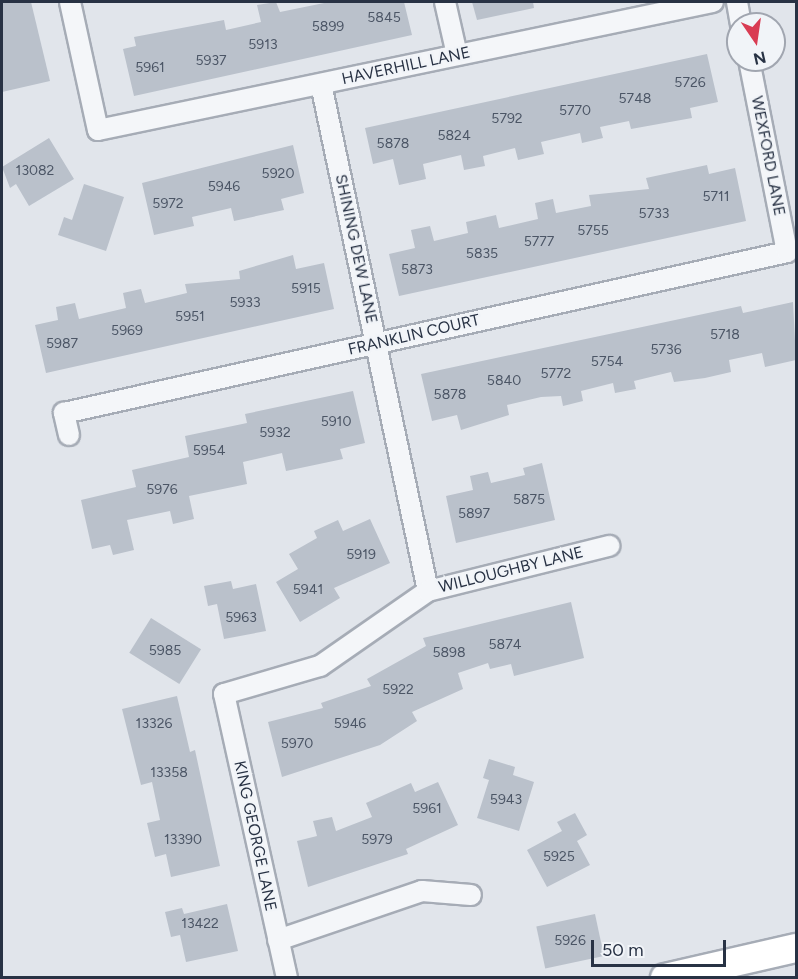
<!DOCTYPE html>
<style>
body{margin:0}
#map{position:relative;width:798px;height:979px;overflow:hidden;background:#e1e5eb;font-family:Figtree,sans-serif}
div>[style]{position:absolute}
[style*='--x']{left:calc(var(--x)*1px);top:calc(var(--y)*1px);width:calc(var(--w)*1px);rotate:calc(var(--a)*1deg)}
.building>*{inset:0;background:#bac1cb;transform-origin:0 0}
.roads{filter:drop-shadow(2px 0 #a6acb6) drop-shadow(-2px 0 #a6acb6) drop-shadow(0 2px #a6acb6) drop-shadow(0 -2px #a6acb6)}
.minor>*{height:20px;margin:-10px;padding:0 10px;transform-origin:10px;border-radius:10px;background:#f4f6f9}
.secondary>*{height:28px;margin:-14px;padding:0 14px;transform-origin:14px;border-radius:14px;background:#fff}
span{translate:-50% -50%;white-space:nowrap;text-align:center;line-height:1.15;-webkit-text-stroke:4.5px #f1f4f8;paint-order:stroke}
.number-label{font-size:14px;color:#4c5666}
.number-label span{-webkit-text-stroke-width:0}
.street-label{font-size:16px;color:#283244}
.frame{position:absolute;inset:0;border:3px solid #283244;pointer-events:none}
.north{position:absolute;left:726px;top:12px;width:60px;height:60px;box-sizing:border-box;background:#f1f4f8;border:2px solid #a1a6b0;border-radius:50%;rotate:167deg;font-size:16px;font-weight:700;line-height:24px;text-align:center;color:#283244}
.north::after{content:'';display:block;margin:auto;width:21px;height:27px;background:#d93c53;clip-path:polygon(50% 0,100% 100%,50% 72%,0 100%)}
.scale{position:absolute;left:591px;top:940px;width:135px;height:27px;box-sizing:border-box;border:3px solid #283244;border-top:0;padding-left:8px;font-size:18px;line-height:21px;white-space:nowrap;color:#283244;-webkit-text-stroke:4px #f1f4f8;paint-order:stroke}
</style>
<div id="map">
<div class="building">
<i style="clip-path:polygon(2px 2px,31px 2px,50px 81px,2px 92px)"></i>
<i style="clip-path:polygon(276px 2px,280px 12px,329px 2px,404px 2px,412px 35px,134px 96px,123px 49px,136px 46px,134px 37px,224px 20px,226px 30px,261px 22px,257px 5px)"></i>
<i style="clip-path:polygon(472px 2px,533px 2px,534px 8px,477px 20px)"></i>
<i style="clip-path:polygon(707px 54px,718px 102px,690px 108px,692px 118px,631px 129px,629px 121px,600px 127px,603px 138px,582px 143px,580px 133px,541px 142px,544px 154px,518px 160px,515px 148px,483px 156px,485px 166px,464px 170px,461px 155px,423px 164px,426px 179px,399px 185px,393px 159px,373px 164px,365px 128px)"></i>
<i style="clip-path:polygon(49px 138px,74px 179px,29px 206px,16px 184px,10px 188px,2px 167px)"></i>
<i style="clip-path:polygon(293px 145px,304px 193px,281px 199px,284px 210px,234px 221px,231px 208px,192px 217px,194px 226px,154px 235px,142px 183px)"></i>
<i style="clip-path:polygon(707px 165px,709px 174px,735px 168px,746px 221px,399px 296px,389px 254px,415px 248px,411px 230px,430px 226px,434px 241px,468px 233px,466px 222px,496px 215px,499px 228px,538px 219px,535px 203px,553px 199px,556px 213px,591px 206px,589px 195px,649px 189px,646px 178px)"></i>
<i style="clip-path:polygon(84px 184px,124px 197px,106px 251px,58px 235px,64px 217px,72px 220px)"></i>
<i style="clip-path:polygon(293px 255px,296px 269px,324px 263px,334px 309px,46px 373px,35px 325px,58px 320px,56px 307px,75px 303px,79px 319px,126px 308px,123px 293px,141px 289px,145px 303px,187px 293px,185px 284px,240px 279px,239px 271px)"></i>
<i style="clip-path:polygon(793px 302px,796px 360px,765px 367px,762px 353px,729px 360px,731px 372px,705px 378px,674px 382px,671px 372px,634px 381px,636px 389px,615px 393px,613px 383px,581px 391px,583px 401px,563px 406px,561px 396px,541px 397px,507px 405px,509px 415px,461px 430px,457px 415px,432px 421px,421px 374px,741px 306px,743px 313px)"></i>
<i style="clip-path:polygon(353px 391px,365px 443px,340px 449px,343px 459px,286px 471px,282px 453px,243px 462px,247px 484px,189px 496px,194px 519px,173px 524px,170px 511px,127px 520px,134px 550px,113px 555px,110px 545px,92px 549px,81px 500px,136px 487px,132px 470px,189px 457px,185px 436px,247px 423px,245px 414px)"></i>
<i style="clip-path:polygon(542px 463px,555px 520px,456px 543px,446px 496px,473px 490px,470px 476px,488px 472px,491px 483px,525px 475px,523px 468px)"></i>
<i style="clip-path:polygon(370px 519px,390px 563px,334px 588px,340px 598px,300px 622px,276px 582px,298px 569px,289px 554px,317px 538px,314px 531px,338px 520px,343px 531px)"></i>
<i style="clip-path:polygon(231px 581px,233px 589px,256px 584px,266px 631px,224px 639px,217px 604px,208px 606px,204px 586px)"></i>
<i style="clip-path:polygon(571px 602px,584px 658px,514px 676px,511px 664px,490px 669px,488px 663px,458px 673px,463px 689px,412px 712px,417px 721px,380px 745px,282px 777px,268px 722px,323px 708px,321px 703px,371px 686px,367px 679px,426px 646px,423px 638px)"></i>
<i style="left:151px;top:618px;width:59px;height:41px;rotate:32deg"></i>
<i style="clip-path:polygon(177px 696px,190px 752px,195px 750px,220px 866px,171px 877px,166px 854px,155px 857px,147px 823px,160px 820px,152px 782px,141px 785px,122px 709px)"></i>
<i style="clip-path:polygon(489px 759px,515px 767px,513px 775px,534px 782px,519px 831px,477px 818px,489px 780px,483px 778px)"></i>
<i style="clip-path:polygon(438px 782px,458px 825px,406px 849px,408px 854px,308px 887px,297px 841px,317px 836px,313px 821px,332px 817px,336px 831px,372px 817px,366px 803px,411px 783px,415px 792px)"></i>
<i style="clip-path:polygon(575px 813px,587px 835px,577px 841px,590px 865px,547px 887px,527px 850px,562px 831px,557px 822px)"></i>
<i style="clip-path:polygon(227px 904px,238px 951px,186px 962px,180px 935px,171px 937px,165px 912px,182px 908px,184px 914px)"></i>
<i style="left:595px;top:914px;width:43px;height:60px;rotate:78deg"></i>
</div>
<div class="roads">
<div class="minor">
<i style="--x:70;--y:2;--w:131;--a:77.7"></i>
<i style="--x:98;--y:130;--w:628;--a:-11.76"></i>
<i style="--x:445;--y:2;--w:54;--a:77.2"></i>
<i style="--x:737;--y:2;--w:22;--a:80"></i>
<i style="--x:321;--y:84;--w:518;--a:78.08"></i>
<i style="--x:69;--y:435;--w:23;--a:-103"></i>
<i style="--x:64;--y:413;--w:741;--a:-12.55"></i>
<i style="--x:787;--y:252;--w:196;--a:-101.2"></i>
<i style="--x:278;--y:940;--w:152;--a:-18.8"></i>
<i style="--x:422;--y:891;--w:49;--a:4.7"></i>
<i style="--x:287;--y:978;--w:291;--a:-102.5"></i>
<i style="--x:224;--y:694;--w:100;--a:-16.3"></i>
<i style="--x:320;--y:666;--w:131;--a:-34.8"></i>
<i style="--x:428;--y:591;--w:187;--a:-14"></i>
</div>
<div class="secondary">
<i style="--x:665;--y:978;--w:134;--a:-12.9"></i>
</div>
</div>
<div class="number-label">
<span style="left:384px;top:18px">5845</span>
<span style="left:328px;top:27px">5899</span>
<span style="left:263px;top:45px">5913</span>
<span style="left:211px;top:61px">5937</span>
<span style="left:150px;top:68px">5961</span>
<span style="left:690px;top:83px">5726</span>
<span style="left:635px;top:99px">5748</span>
<span style="left:575px;top:111px">5770</span>
<span style="left:507px;top:119px">5792</span>
<span style="left:454px;top:136px">5824</span>
<span style="left:393px;top:144px">5878</span>
<span style="left:35px;top:171px">13082</span>
<span style="left:278px;top:174px">5920</span>
<span style="left:224px;top:187px">5946</span>
<span style="left:716px;top:197px">5711</span>
<span style="left:168px;top:204px">5972</span>
<span style="left:654px;top:214px">5733</span>
<span style="left:593px;top:231px">5755</span>
<span style="left:539px;top:242px">5777</span>
<span style="left:482px;top:254px">5835</span>
<span style="left:417px;top:270px">5873</span>
<span style="left:306px;top:289px">5915</span>
<span style="left:245px;top:303px">5933</span>
<span style="left:190px;top:317px">5951</span>
<span style="left:127px;top:331px">5969</span>
<span style="left:725px;top:335px">5718</span>
<span style="left:62px;top:344px">5987</span>
<span style="left:666px;top:350px">5736</span>
<span style="left:607px;top:362px">5754</span>
<span style="left:556px;top:374px">5772</span>
<span style="left:504px;top:381px">5840</span>
<span style="left:450px;top:395px">5878</span>
<span style="left:336px;top:422px">5910</span>
<span style="left:275px;top:433px">5932</span>
<span style="left:209px;top:451px">5954</span>
<span style="left:162px;top:490px">5976</span>
<span style="left:529px;top:500px">5875</span>
<span style="left:474px;top:514px">5897</span>
<span style="left:361px;top:555px">5919</span>
<span style="left:308px;top:590px">5941</span>
<span style="left:241px;top:618px">5963</span>
<span style="left:505px;top:645px">5874</span>
<span style="left:165px;top:651px">5985</span>
<span style="left:449px;top:653px">5898</span>
<span style="left:398px;top:690px">5922</span>
<span style="left:154px;top:724px">13326</span>
<span style="left:350px;top:724px">5946</span>
<span style="left:297px;top:744px">5970</span>
<span style="left:169px;top:773px">13358</span>
<span style="left:506px;top:800px">5943</span>
<span style="left:427px;top:809px">5961</span>
<span style="left:183px;top:840px">13390</span>
<span style="left:377px;top:840px">5979</span>
<span style="left:559px;top:857px">5925</span>
<span style="left:200px;top:924px">13422</span>
<span style="left:570px;top:941px">5926</span>
</div>
<div class="street-label">
<span style="left:406px;top:66px;rotate:-12deg">HAVERHILL LANE</span>
<span style="left:768px;top:156px;rotate:79deg">WEXFORD LANE</span>
<span style="left:356px;top:249px;rotate:78deg">SHINING DEW LANE</span>
<span style="left:414px;top:335px;rotate:-13deg">FRANKLIN COURT</span>
<span style="left:511px;top:570px;rotate:-14deg">WILLOUGHBY LANE</span>
<span style="left:255px;top:836px;rotate:78deg">KING GEORGE LANE</span>
</div>
<div class="frame"></div>
<div class="north">N</div>
<div class="scale">50 m</div>
</div>
